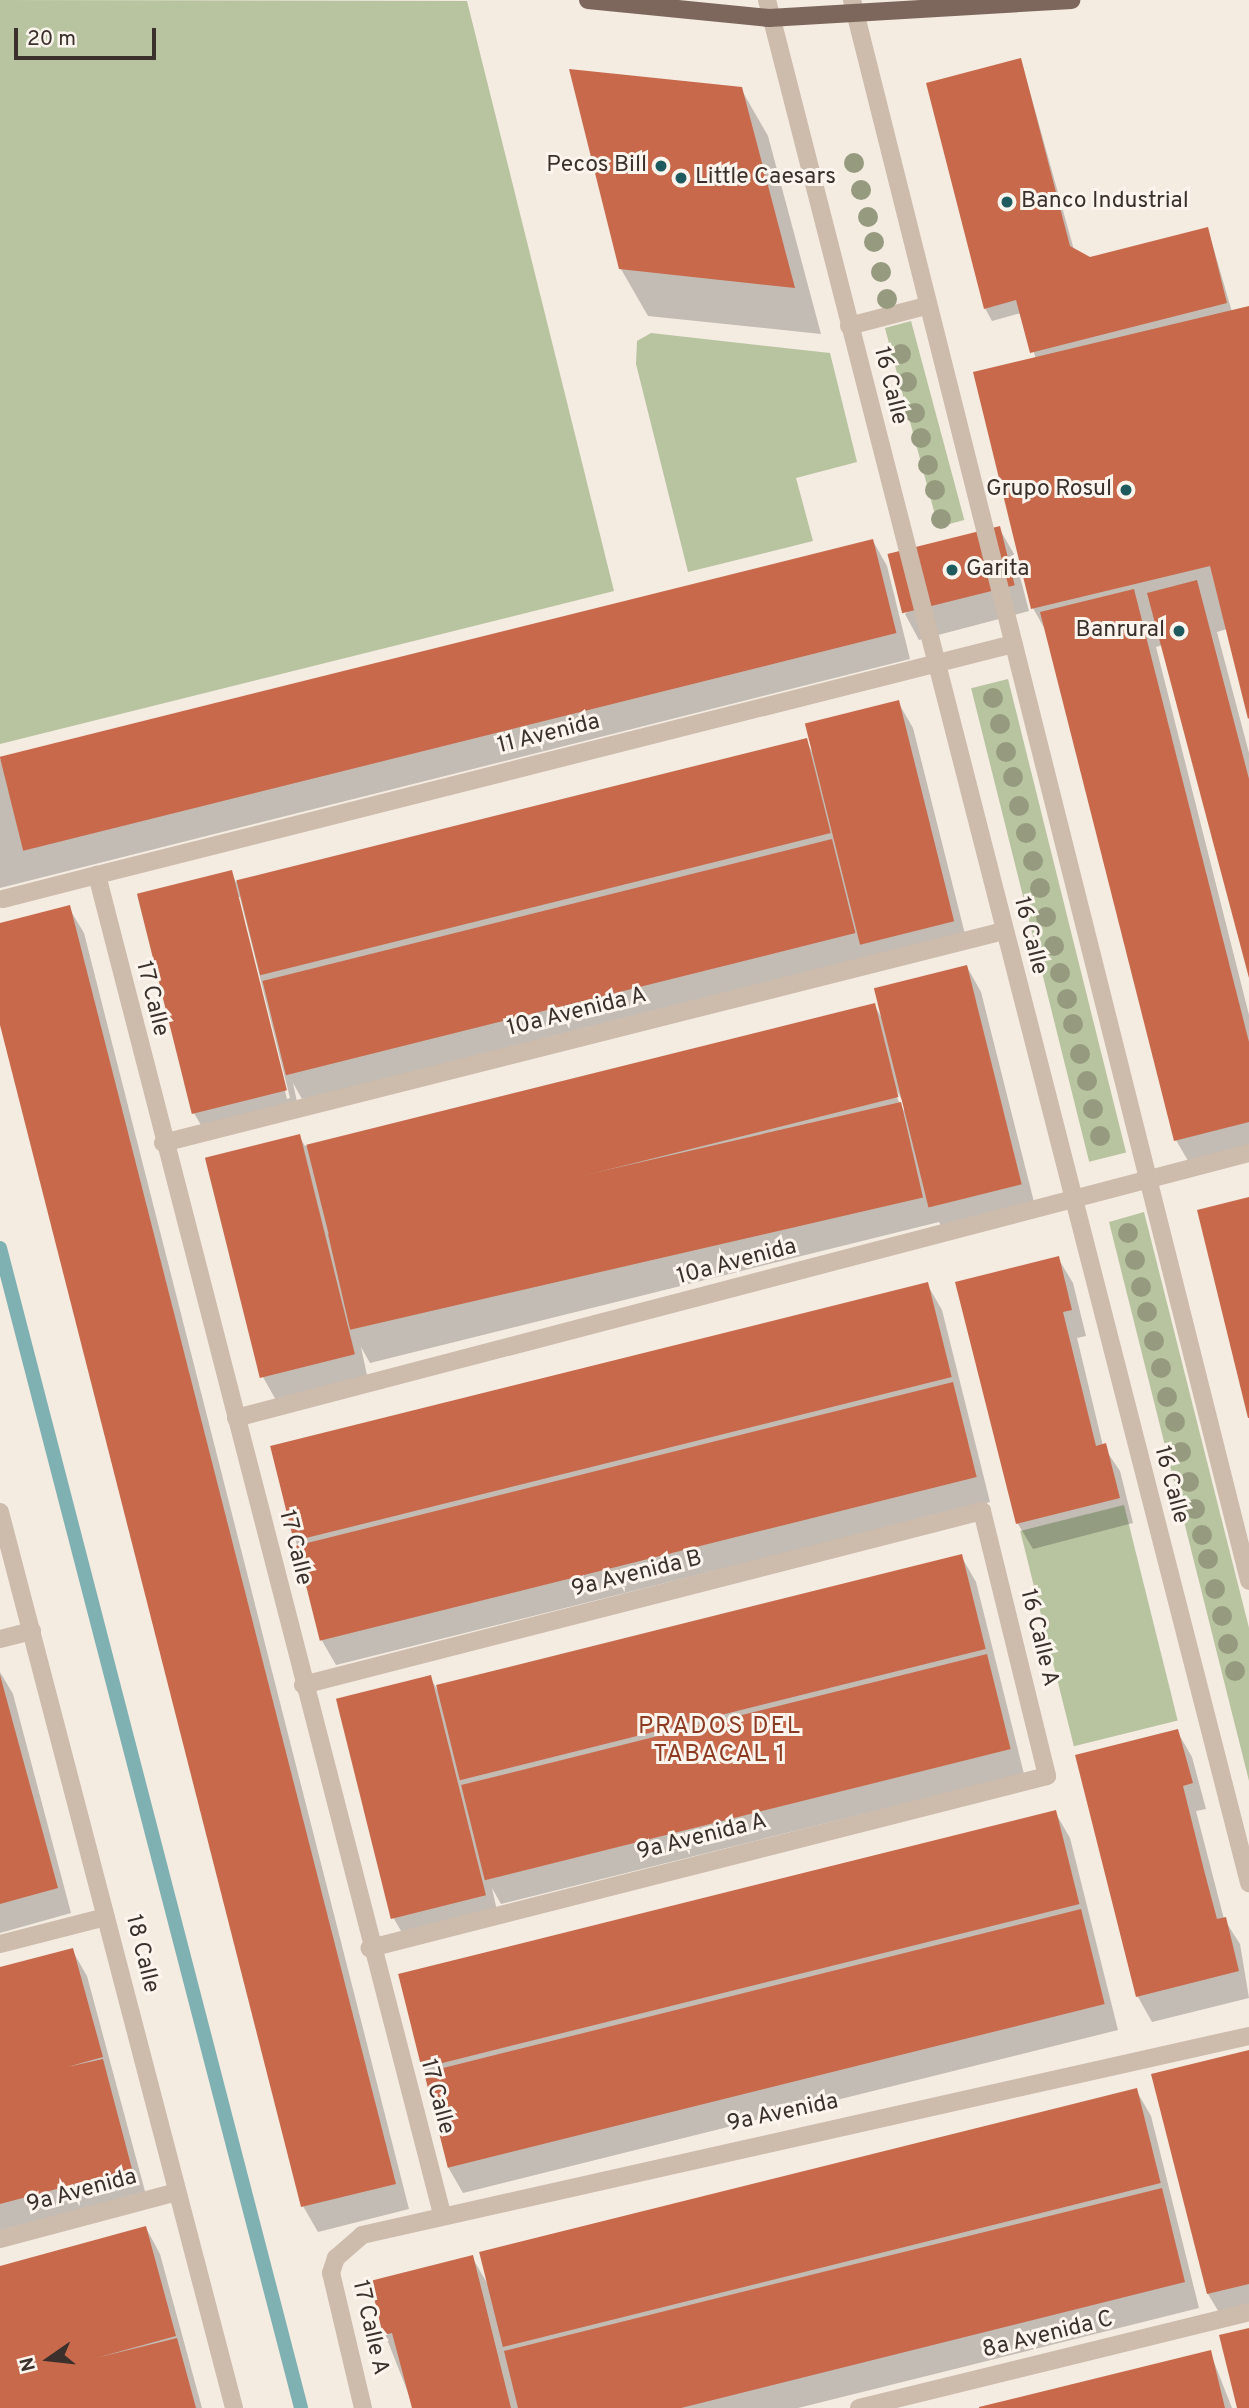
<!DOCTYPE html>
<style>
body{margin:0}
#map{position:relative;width:1249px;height:2408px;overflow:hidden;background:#f4ebe1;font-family:Overpass,sans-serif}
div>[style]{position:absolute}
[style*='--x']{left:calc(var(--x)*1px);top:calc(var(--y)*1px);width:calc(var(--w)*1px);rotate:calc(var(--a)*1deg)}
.green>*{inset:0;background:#b8c4a0;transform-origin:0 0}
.shadow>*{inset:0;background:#0003}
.stream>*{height:14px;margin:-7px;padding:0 7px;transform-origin:7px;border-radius:7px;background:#7fb0b2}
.building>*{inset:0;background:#c8694b;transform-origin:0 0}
.street>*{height:18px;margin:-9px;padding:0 9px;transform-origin:9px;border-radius:9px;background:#cdbbac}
.primary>*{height:18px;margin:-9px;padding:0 9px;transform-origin:9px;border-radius:9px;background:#7d675c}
.trees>*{width:20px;height:20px;margin:-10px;border-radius:50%;background:#969b7f}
.dots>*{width:19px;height:19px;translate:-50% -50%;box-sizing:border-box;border:4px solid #fbf5ee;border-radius:50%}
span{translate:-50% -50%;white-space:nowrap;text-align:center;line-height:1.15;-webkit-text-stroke:6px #fbf5ee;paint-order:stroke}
.poi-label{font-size:23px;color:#3b302b}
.right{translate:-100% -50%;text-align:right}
.left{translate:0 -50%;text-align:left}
.street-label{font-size:23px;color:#3b302b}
.neighbourhood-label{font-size:24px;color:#8c3b22;letter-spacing:2px}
.north{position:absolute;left:14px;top:2324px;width:70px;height:70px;-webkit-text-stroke:5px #fbf5ee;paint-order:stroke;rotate:256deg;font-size:19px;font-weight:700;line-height:28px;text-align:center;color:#3b302b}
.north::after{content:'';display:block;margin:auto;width:24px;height:32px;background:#3b302b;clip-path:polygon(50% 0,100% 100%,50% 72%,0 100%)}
.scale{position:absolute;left:14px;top:28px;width:142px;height:32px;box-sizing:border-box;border:4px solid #3b302b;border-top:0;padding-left:9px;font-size:21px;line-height:24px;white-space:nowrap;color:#3b302b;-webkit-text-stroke:5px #fbf5ee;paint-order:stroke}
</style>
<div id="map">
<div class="green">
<i style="clip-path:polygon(0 0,467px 1px,614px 591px,0 744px)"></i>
<i style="left:911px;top:321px;width:206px;height:27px;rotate:75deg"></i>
<i style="clip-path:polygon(651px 333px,830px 353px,857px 462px,796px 478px,813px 541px,688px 572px,636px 364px,637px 341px)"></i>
<i style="left:1008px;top:679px;width:488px;height:38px;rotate:76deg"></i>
<i style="clip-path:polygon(1144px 1212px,1249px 1628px,1249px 1781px,1109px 1222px)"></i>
<i style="left:1124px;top:1505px;width:222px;height:107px;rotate:76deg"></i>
</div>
<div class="shadow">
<i style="clip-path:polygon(1021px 60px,1074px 250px,1089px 259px,1208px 229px,1232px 312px,1249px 308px,1249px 715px,1227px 629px,1217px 632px,1249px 753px,1249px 975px,1163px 645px,1156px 647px,1249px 1015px,1249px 1152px,1191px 1166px,1176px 1140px,1047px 633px,1033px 608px,1036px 359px,1021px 313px,992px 321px,985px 308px)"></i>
<i style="clip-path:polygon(741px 89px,768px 136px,821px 334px,648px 316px,621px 269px)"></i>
<i style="clip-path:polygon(999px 528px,1014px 554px,1029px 611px,919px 640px,905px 614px)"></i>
<i style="clip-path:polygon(873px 541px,887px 566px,910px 659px,0 888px,0 760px)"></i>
<i style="clip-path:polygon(evenodd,898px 702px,913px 728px,968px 946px,302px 1099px,293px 1083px,300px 1116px,209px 1139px,194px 1113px,231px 872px,236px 882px,806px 740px,812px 752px,898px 702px,237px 897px,240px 897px,290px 1098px,287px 1099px,237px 897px)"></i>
<i style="clip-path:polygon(69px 908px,84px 933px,409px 2209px,318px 2232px,303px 2206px,0 1019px,0 925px)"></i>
<i style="clip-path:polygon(evenodd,967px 967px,981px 992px,1036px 1210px,945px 1233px,939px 1222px,370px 1363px,361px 1347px,368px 1380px,277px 1402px,263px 1377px,208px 1159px,299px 1136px,305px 1146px,874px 1005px,882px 1018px,967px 967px,896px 1089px,904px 1104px,904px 1111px,893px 1090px,896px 1089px)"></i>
<i style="clip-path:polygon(1058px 1258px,1073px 1283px,1086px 1336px,1077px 1338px,1103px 1446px,1120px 1471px,1133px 1523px,1033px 1549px,1018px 1524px,957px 1283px)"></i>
<i style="clip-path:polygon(927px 1284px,942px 1310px,990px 1502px,336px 1665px,321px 1639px,272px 1447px)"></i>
<i style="clip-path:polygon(961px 1556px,976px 1582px,1024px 1774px,501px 1904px,492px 1888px,499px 1920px,408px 1943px,393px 1917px,430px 1677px,439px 1693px)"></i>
<i style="clip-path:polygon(0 1672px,13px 1694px,71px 1913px,0 1933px)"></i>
<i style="clip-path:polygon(1177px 1731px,1192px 1757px,1206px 1809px,1196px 1811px,1224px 1919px,1240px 1944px,1249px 1998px,1152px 2022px,1138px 1997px,1077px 1756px)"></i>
<i style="clip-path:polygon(1055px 1812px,1070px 1838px,1118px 2030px,463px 2193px,448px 2167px,400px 1974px)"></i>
<i style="clip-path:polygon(72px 1950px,87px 1976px,146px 2195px,0 2234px,0 1969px)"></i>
<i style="clip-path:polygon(1249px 2051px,1249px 2313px,1223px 2319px,1208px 2294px,1153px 2075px)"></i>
<i style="clip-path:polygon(1136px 2090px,1151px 2116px,1199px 2308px,798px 2408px,414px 2408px,385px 2334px,472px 2257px,487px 2283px)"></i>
<i style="clip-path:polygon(146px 2228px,160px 2254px,202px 2408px,0 2408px,0 2268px)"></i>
<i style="clip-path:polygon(1210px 2352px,1232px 2408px,985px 2408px)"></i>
</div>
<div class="stream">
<i style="--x:0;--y:1248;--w:1198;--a:75.45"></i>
</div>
<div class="building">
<i style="clip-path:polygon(1021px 58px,1070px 246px,1090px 257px,1208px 227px,1227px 303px,1030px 353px,1016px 300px,984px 309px,926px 83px)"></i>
<i style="clip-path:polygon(569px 69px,742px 87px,795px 288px,619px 269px)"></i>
<i style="clip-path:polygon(1249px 306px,1249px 718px,1248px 719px,1210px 566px,1031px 609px,973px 372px)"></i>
<i style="left:1000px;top:526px;width:61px;height:116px;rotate:76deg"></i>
<i style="left:873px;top:539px;width:97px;height:900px;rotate:76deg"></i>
<i style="clip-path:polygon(1197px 580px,1249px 779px,1249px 978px,1147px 593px)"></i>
<i style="clip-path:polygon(1134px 589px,1249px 1042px,1249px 1122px,1174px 1141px,1040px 612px)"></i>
<i style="left:899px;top:700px;width:228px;height:97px;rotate:76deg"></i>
<i style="left:807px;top:738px;width:98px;height:588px;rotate:76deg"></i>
<i style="left:832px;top:839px;width:97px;height:587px;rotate:76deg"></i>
<i style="left:232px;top:870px;width:227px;height:98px;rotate:76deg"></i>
<i style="clip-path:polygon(70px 905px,396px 2184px,301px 2207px,0 1025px,0 923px)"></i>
<i style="left:967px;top:965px;width:226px;height:96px;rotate:76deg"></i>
<i style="left:875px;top:1003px;width:97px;height:586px;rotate:76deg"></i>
<i style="left:901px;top:1102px;width:98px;height:588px;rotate:77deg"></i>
<i style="left:300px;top:1134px;width:227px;height:98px;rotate:76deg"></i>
<i style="clip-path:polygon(1249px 1197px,1249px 1418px,1248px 1418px,1197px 1210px)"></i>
<i style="clip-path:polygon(1059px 1256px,1072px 1310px,1063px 1312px,1096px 1446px,1106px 1443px,1120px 1498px,1016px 1524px,955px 1282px)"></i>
<i style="left:928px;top:1282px;width:98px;height:678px;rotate:76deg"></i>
<i style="left:953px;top:1382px;width:98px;height:677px;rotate:76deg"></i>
<i style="left:962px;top:1554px;width:98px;height:542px;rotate:76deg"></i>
<i style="left:987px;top:1654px;width:98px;height:542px;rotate:76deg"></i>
<i style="clip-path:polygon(0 1675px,58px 1888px,0 1904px)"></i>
<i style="left:431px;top:1675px;width:227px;height:98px;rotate:76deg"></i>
<i style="clip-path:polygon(1178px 1729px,1193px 1783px,1183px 1786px,1205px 1874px,1217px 1919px,1226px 1917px,1239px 1971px,1136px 1997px,1075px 1755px)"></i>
<i style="left:1056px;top:1810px;width:97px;height:678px;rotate:76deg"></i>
<i style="left:1081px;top:1909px;width:98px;height:677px;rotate:76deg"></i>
<i style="clip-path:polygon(73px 1948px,103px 2057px,67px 2067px,103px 2059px,132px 2169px,0 2204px,0 1967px)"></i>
<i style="clip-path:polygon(1249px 2050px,1249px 2284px,1207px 2294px,1151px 2074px)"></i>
<i style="left:1137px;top:2088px;width:98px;height:678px;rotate:76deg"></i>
<i style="clip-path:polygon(1162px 2188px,1185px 2282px,681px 2408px,518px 2408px,504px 2351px)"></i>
<i style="clip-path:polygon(146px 2226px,176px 2336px,96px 2358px,177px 2338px,196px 2408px,0 2408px,0 2266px)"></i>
<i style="clip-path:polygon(473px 2255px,511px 2408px,412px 2408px,392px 2333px,383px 2335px,370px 2281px)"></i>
<i style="clip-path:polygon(1249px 2328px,1249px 2408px,1237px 2408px,1219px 2335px)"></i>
<i style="clip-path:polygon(1211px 2350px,1225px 2408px,979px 2408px,979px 2407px)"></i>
</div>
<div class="street">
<i style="--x:767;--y:0;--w:1944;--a:75.64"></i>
<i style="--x:852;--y:0;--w:1630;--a:75.9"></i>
<i style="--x:849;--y:326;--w:80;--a:-14.6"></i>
<i style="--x:3;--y:899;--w:97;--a:-14.3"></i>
<i style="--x:163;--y:1143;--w:866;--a:-14.16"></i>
<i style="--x:236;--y:1418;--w:1047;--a:-14.66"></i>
<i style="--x:0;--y:1512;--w:926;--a:75.36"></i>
<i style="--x:0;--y:1639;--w:33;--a:-14"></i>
<i style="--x:303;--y:1685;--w:701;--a:-14.37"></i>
<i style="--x:982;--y:1511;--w:273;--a:76.2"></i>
<i style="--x:1047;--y:1776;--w:699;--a:165.74"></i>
<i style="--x:0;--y:1944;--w:109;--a:-14.3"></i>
<i style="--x:442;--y:2214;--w:1383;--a:-104.45"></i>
<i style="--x:97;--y:875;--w:945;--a:-14.15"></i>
<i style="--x:0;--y:2239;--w:183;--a:-14.9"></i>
<i style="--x:363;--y:2408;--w:139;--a:-103.3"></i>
<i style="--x:331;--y:2273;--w:16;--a:-72"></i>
<i style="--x:336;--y:2258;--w:35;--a:-41"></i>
<i style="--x:362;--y:2235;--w:909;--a:-12.65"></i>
<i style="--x:859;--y:2408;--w:402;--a:-13.8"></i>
</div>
<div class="primary">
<i style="--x:588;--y:0;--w:182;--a:5.7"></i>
<i style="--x:769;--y:18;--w:303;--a:-3.4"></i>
</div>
<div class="trees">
<i style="left:854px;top:163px"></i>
<i style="left:861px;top:190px"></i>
<i style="left:868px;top:217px"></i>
<i style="left:874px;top:242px"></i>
<i style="left:881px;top:272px"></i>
<i style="left:887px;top:299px"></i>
<i style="left:901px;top:354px"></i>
<i style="left:907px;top:382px"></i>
<i style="left:915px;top:413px"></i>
<i style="left:921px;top:438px"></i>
<i style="left:928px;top:465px"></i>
<i style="left:935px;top:490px"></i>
<i style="left:941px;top:519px"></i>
<i style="left:993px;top:698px"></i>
<i style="left:1000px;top:724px"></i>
<i style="left:1006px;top:752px"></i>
<i style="left:1013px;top:777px"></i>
<i style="left:1019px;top:806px"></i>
<i style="left:1026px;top:833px"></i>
<i style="left:1033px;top:861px"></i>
<i style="left:1040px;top:888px"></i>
<i style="left:1046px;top:917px"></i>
<i style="left:1054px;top:946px"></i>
<i style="left:1060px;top:973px"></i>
<i style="left:1067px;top:999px"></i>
<i style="left:1073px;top:1024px"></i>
<i style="left:1080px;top:1054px"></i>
<i style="left:1087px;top:1081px"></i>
<i style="left:1093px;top:1109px"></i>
<i style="left:1100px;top:1136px"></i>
<i style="left:1128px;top:1233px"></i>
<i style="left:1135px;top:1260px"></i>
<i style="left:1141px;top:1287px"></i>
<i style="left:1147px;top:1312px"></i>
<i style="left:1154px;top:1341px"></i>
<i style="left:1161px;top:1368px"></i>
<i style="left:1167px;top:1397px"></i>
<i style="left:1175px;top:1422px"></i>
<i style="left:1181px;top:1452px"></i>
<i style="left:1189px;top:1482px"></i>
<i style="left:1195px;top:1509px"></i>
<i style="left:1202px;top:1535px"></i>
<i style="left:1208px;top:1559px"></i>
<i style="left:1215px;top:1589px"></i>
<i style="left:1222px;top:1616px"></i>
<i style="left:1228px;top:1644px"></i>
<i style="left:1235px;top:1671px"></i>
</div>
<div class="dots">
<i style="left:661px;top:166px;background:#1f5a5e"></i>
<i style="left:681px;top:178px;background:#1f5a5e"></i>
<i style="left:1007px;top:202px;background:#1f5a5e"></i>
<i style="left:1126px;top:490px;background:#1f5a5e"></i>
<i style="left:952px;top:570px;background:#1f5a5e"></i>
<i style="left:1179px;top:631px;background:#1f5a5e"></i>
</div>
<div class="poi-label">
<span class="right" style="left:647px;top:166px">Pecos Bill</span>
<span class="left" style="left:695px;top:178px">Little Caesars</span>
<span class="left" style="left:1021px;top:202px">Banco Industrial</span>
<span class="right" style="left:1112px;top:490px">Grupo Rosul</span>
<span class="left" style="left:966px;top:570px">Garita</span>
<span class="right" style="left:1165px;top:631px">Banrural</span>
</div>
<div class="street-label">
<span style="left:889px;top:386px;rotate:76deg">16 Calle</span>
<span style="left:549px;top:735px;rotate:-14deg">11 Avenida</span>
<span style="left:1029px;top:936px;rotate:76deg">16 Calle</span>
<span style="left:151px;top:999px;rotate:76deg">17 Calle</span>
<span style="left:577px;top:1013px;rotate:-14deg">10a Avenida A</span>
<span style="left:737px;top:1263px;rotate:-15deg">10a Avenida</span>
<span style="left:1170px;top:1485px;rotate:75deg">16 Calle</span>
<span style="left:294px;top:1548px;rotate:76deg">17 Calle</span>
<span style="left:637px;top:1575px;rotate:-14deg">9a Avenida B</span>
<span style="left:1038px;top:1638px;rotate:76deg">16 Calle A</span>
<span style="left:702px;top:1838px;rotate:-14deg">9a Avenida A</span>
<span style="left:141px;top:1954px;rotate:76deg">18 Calle</span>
<span style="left:436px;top:2097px;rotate:75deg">17 Calle</span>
<span style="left:783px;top:2114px;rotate:-12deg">9a Avenida</span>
<span style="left:82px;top:2192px;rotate:-15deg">9a Avenida</span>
<span style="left:369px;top:2328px;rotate:77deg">17 Calle A</span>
<span style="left:1048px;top:2336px;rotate:-14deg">8a Avenida C</span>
</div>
<div class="neighbourhood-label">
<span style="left:720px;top:1742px">PRADOS DEL<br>TABACAL 1</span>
</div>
<div class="north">N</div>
<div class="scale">20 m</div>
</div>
